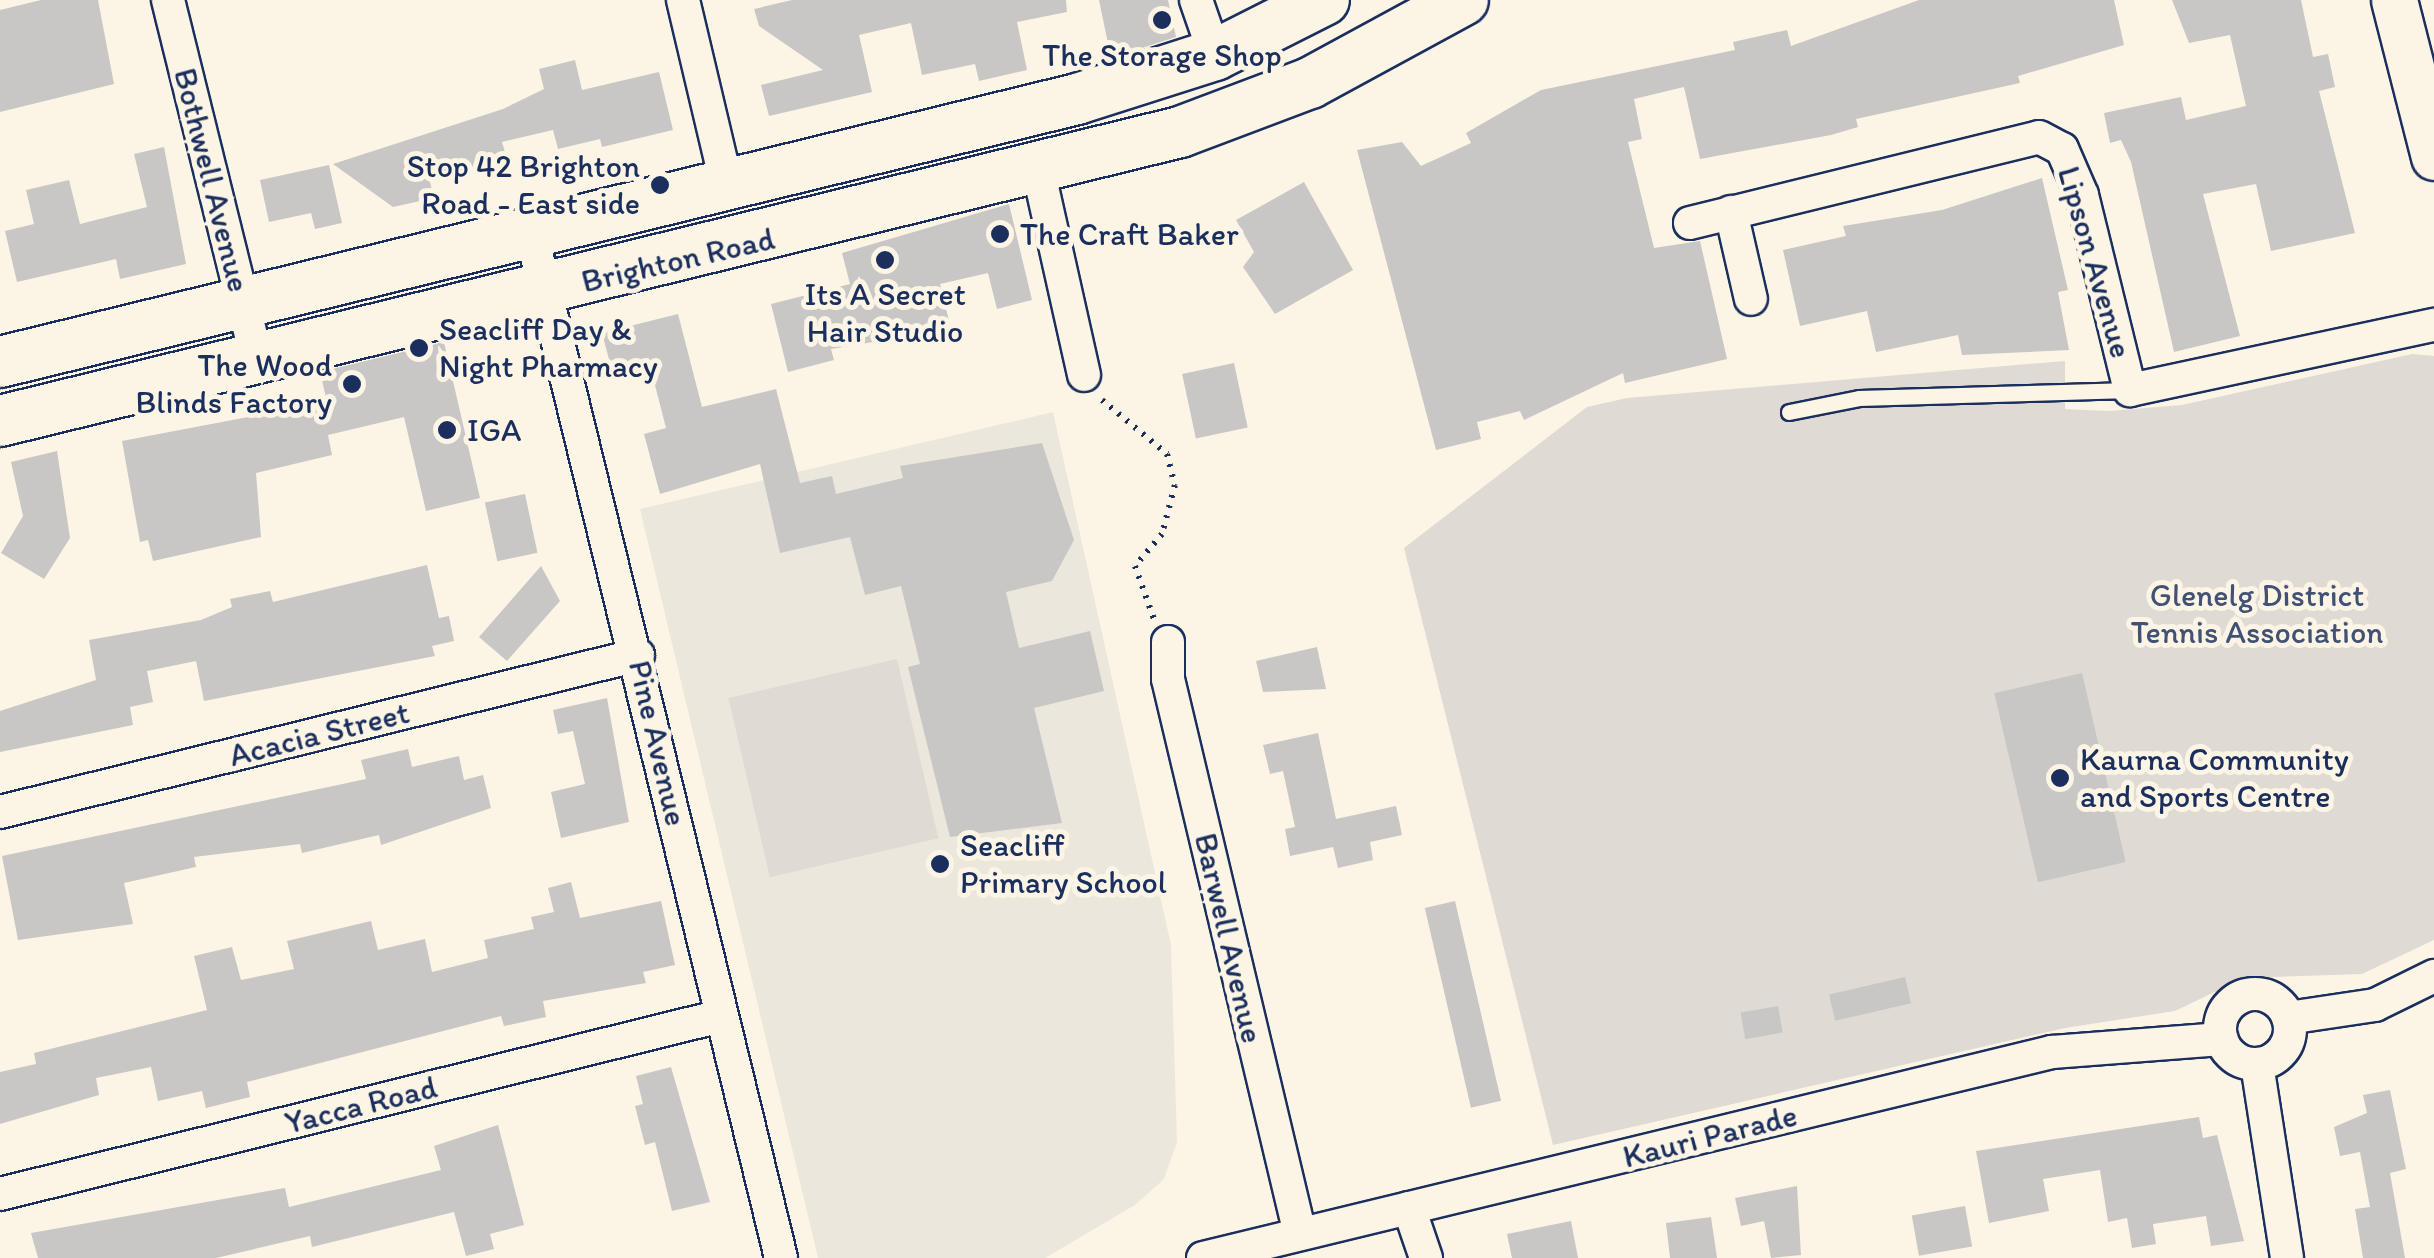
<!DOCTYPE html>
<style>
body{margin:0}
#map{position:relative;width:2434px;height:1258px;overflow:hidden;background:#fcf5e5;font-family:Itim,sans-serif}
div>[style]{position:absolute}
[style*='--x']{left:calc(var(--x)*1px);top:calc(var(--y)*1px);width:calc(var(--w)*1px);rotate:calc(var(--a)*1deg)}
.built>*{inset:0;background:#ece7dc}
.green>*{inset:0;background:#dfdbd4;transform-origin:0 0}
.building>*{inset:0;background:#c8c7c6;transform-origin:0 0}
.path>*{height:6px;margin-top:-3px;transform-origin:0;background:repeating-linear-gradient(90deg,#1b2f5e 0 2.5px,transparent 0 10.5px)}
.roads{filter:drop-shadow(2px 0 #1b2f5e) drop-shadow(-2px 0 #1b2f5e) drop-shadow(0 2px #1b2f5e) drop-shadow(0 -2px #1b2f5e)}
.lane>*{height:15px;margin:-7.5px;padding:0 7.5px;transform-origin:7.5px;border-radius:7.5px;background:#fcf5e5}
.street>*{height:32px;margin:-16px;padding:0 16px;transform-origin:16px;border-radius:16px;background:#fcf5e5}
.street>.ring{margin:-16px;padding:0;box-sizing:content-box;background:none;border:32px solid #fcf5e5;border-radius:50%}
.secondary>*{height:45px;margin:-22.5px;padding:0 22.5px;transform-origin:22.5px;border-radius:22.5px;background:#fcf5e5}
.primary>*{height:50px;margin:-25px;padding:0 25px;transform-origin:25px;border-radius:25px;background:#fcf5e5}
.dots>*{width:28px;height:28px;translate:-50% -50%;box-sizing:border-box;border:5px solid #fcf5e5;border-radius:50%}
span{translate:-50% -50%;white-space:nowrap;text-align:center;line-height:1.15;-webkit-text-stroke:10px #fcf5e5;paint-order:stroke}
.poi-label{font-size:32px;color:#1b2f5e}
.right{translate:-100% -50%;text-align:right}
.left{translate:0 -50%;text-align:left}
.street-label{font-size:32px;color:#1b2f5e}
.park-label{font-size:32px;color:#425176}
</style>
<div id="map">
<div class="built">
<i style="clip-path:polygon(1053px 412px,1171px 945px,1177px 1142px,1164px 1179px,1135px 1205px,1045px 1258px,818px 1258px,640px 509px)"></i>
</div>
<div class="green">
<i style="clip-path:polygon(2412px 354px,2434px 356px,2434px 940px,2362px 974px,2244px 978px,2175px 1011px,2065px 1028px,1553px 1145px,1404px 548px,1587px 407px,1627px 398px,2065px 361px,2065px 409px,2109px 411px,2182px 405px)"></i>
<i style="left:897px;top:659px;width:184px;height:173px;rotate:77deg"></i>
</div>
<div class="building">
<i style="clip-path:polygon(41px 0,98px 0,114px 84px,0 112px,0 10px)"></i>
<i style="clip-path:polygon(792px 0,1066px 0,1067px 12px,1017px 22px,1027px 70px,979px 81px,975px 64px,922px 75px,911px 23px,859px 35px,872px 92px,769px 116px,761px 85px,823px 70px,759px 26px,754px 9px)"></i>
<i style="clip-path:polygon(1099px 0,1168px 0,1176px 37px,1111px 58px)"></i>
<i style="clip-path:polygon(1919px 0,2114px 0,2124px 45px,2018px 76px,2020px 83px,1856px 119px,1858px 127px,1831px 135px,1700px 159px,1684px 87px,1634px 99px,1642px 139px,1628px 142px,1654px 248px,1700px 241px,1727px 359px,1625px 383px,1623px 373px,1524px 420px,1520px 411px,1477px 422px,1481px 439px,1436px 450px,1357px 150px,1402px 142px,1421px 166px,1471px 143px,1466px 133px,1541px 90px,1735px 50px,1733px 42px,1787px 30px,1791px 46px)"></i>
<i style="clip-path:polygon(2172px 0,2301px 0,2313px 57px,2328px 54px,2335px 87px,2319px 91px,2355px 233px,2271px 251px,2256px 184px,2203px 194px,2240px 336px,2174px 352px,2131px 162px,2121px 140px,2110px 143px,2104px 113px,2181px 97px,2186px 120px,2246px 106px,2230px 35px,2189px 43px)"></i>
<i style="clip-path:polygon(575px 60px,582px 90px,659px 72px,673px 130px,602px 147px,600px 139px,558px 149px,553px 130px,502px 142px,507px 159px,429px 178px,434px 198px,393px 207px,333px 164px,503px 109px,544px 89px,539px 69px)"></i>
<i style="clip-path:polygon(164px 147px,186px 264px,120px 279px,116px 259px,17px 282px,5px 231px,34px 224px,26px 190px,69px 180px,80px 224px,147px 207px,134px 154px)"></i>
<i style="clip-path:polygon(329px 165px,342px 223px,315px 229px,311px 213px,269px 222px,260px 180px)"></i>
<i style="clip-path:polygon(2042px 178px,2068px 290px,2058px 292px,2069px 350px,1962px 355px,1958px 335px,1876px 352px,1867px 311px,1800px 326px,1783px 250px,1846px 236px,1843px 226px,1942px 210px)"></i>
<i style="clip-path:polygon(1304px 182px,1353px 270px,1275px 314px,1243px 267px,1254px 252px,1236px 220px)"></i>
<i style="clip-path:polygon(1009px 204px,1032px 300px,997px 309px,988px 273px,940px 284px,951px 329px,831px 349px,834px 360px,788px 372px,771px 304px,850px 284px,842px 253px)"></i>
<i style="clip-path:polygon(678px 314px,702px 407px,776px 389px,800px 483px,832px 476px,836px 494px,903px 478px,900px 466px,1042px 443px,1074px 540px,1052px 581px,1006px 592px,1019px 648px,1090px 631px,1104px 691px,1034px 708px,1062px 823px,950px 837px,908px 667px,920px 664px,901px 586px,865px 595px,850px 537px,780px 553px,760px 464px,660px 494px,644px 434px,666px 428px,648px 358px,611px 367px,602px 333px)"></i>
<i style="clip-path:polygon(444px 342px,480px 498px,426px 511px,404px 417px,328px 435px,332px 455px,256px 473px,261px 537px,153px 561px,148px 540px,140px 542px,122px 441px,327px 402px,320px 372px)"></i>
<i style="left:1234px;top:363px;width:66px;height:53px;rotate:78deg"></i>
<i style="clip-path:polygon(57px 451px,70px 538px,44px 579px,1px 553px,23px 516px,11px 462px)"></i>
<i style="left:525px;top:494px;width:60px;height:41px;rotate:78deg"></i>
<i style="clip-path:polygon(427px 565px,439px 618px,449px 616px,454px 641px,432px 646px,435px 656px,204px 701px,196px 661px,147px 671px,153px 702px,130px 707px,133px 725px,0 752px,0 711px,96px 680px,89px 640px,201px 620px,232px 607px,230px 599px,270px 591px,273px 602px)"></i>
<i style="clip-path:polygon(541px 566px,560px 601px,507px 661px,479px 637px)"></i>
<i style="clip-path:polygon(1317px 647px,1326px 689px,1263px 692px,1256px 661px)"></i>
<i style="left:2082px;top:673px;width:194px;height:90px;rotate:77deg"></i>
<i style="clip-path:polygon(607px 698px,629px 822px,561px 838px,551px 792px,585px 784px,573px 731px,558px 734px,553px 710px)"></i>
<i style="clip-path:polygon(1318px 733px,1336px 819px,1396px 806px,1402px 835px,1370px 842px,1373px 860px,1338px 868px,1333px 847px,1290px 856px,1285px 829px,1295px 827px,1283px 771px,1270px 774px,1263px 745px)"></i>
<i style="clip-path:polygon(408px 749px,412px 767px,459px 756px,464px 780px,483px 775px,491px 808px,381px 845px,379px 835px,302px 853px,300px 844px,194px 857px,196px 867px,124px 883px,133px 924px,18px 940px,2px 856px,366px 779px,361px 760px)"></i>
<i style="clip-path:polygon(571px 882px,580px 918px,661px 901px,675px 965px,643px 972px,646px 983px,543px 1001px,546px 1017px,504px 1026px,501px 1016px,247px 1082px,250px 1097px,206px 1108px,202px 1091px,158px 1101px,151px 1067px,96px 1078px,99px 1095px,0 1124px,0 1072px,36px 1064px,34px 1053px,207px 1010px,194px 956px,232px 947px,241px 980px,294px 969px,287px 941px,371px 921px,378px 950px,425px 939px,432px 972px,488px 958px,484px 940px,534px 929px,531px 917px,554px 912px,548px 888px)"></i>
<i style="left:1455px;top:901px;width:205px;height:31px;rotate:77deg"></i>
<i style="left:1905px;top:977px;width:27px;height:78px;rotate:77deg"></i>
<i style="left:1778px;top:1006px;width:27px;height:38px;rotate:80deg"></i>
<i style="clip-path:polygon(671px 1067px,710px 1202px,672px 1211px,655px 1142px,645px 1145px,635px 1106px,643px 1104px,636px 1076px)"></i>
<i style="clip-path:polygon(2390px 1090px,2406px 1169px,2390px 1173px,2405px 1258px,2363px 1258px,2355px 1209px,2370px 1207px,2360px 1152px,2340px 1156px,2334px 1127px,2367px 1113px,2363px 1095px)"></i>
<i style="clip-path:polygon(2199px 1117px,2203px 1138px,2217px 1135px,2244px 1241px,2211px 1246px,2206px 1216px,2153px 1224px,2156px 1244px,2132px 1248px,2127px 1218px,2108px 1222px,2100px 1170px,2043px 1179px,2049px 1211px,1989px 1223px,1976px 1151px)"></i>
<i style="clip-path:polygon(498px 1125px,524px 1225px,490px 1234px,494px 1249px,466px 1256px,454px 1212px,312px 1247px,310px 1236px,216px 1258px,38px 1258px,31px 1233px,285px 1188px,289px 1207px,441px 1170px,434px 1146px)"></i>
<i style="clip-path:polygon(1797px 1186px,1801px 1255px,1771px 1258px,1764px 1221px,1741px 1226px,1735px 1198px)"></i>
<i style="left:1965px;top:1206px;width:41px;height:54px;rotate:80deg"></i>
<i style="clip-path:polygon(1711px 1217px,1717px 1258px,1670px 1258px,1666px 1223px)"></i>
<i style="clip-path:polygon(1571px 1221px,1578px 1258px,1512px 1258px,1507px 1234px)"></i>
</div>
<div class="path">
<i style="--x:1102;--y:400;--w:85;--a:39.7"></i>
<i style="--x:1167;--y:454;--w:32;--a:76"></i>
<i style="--x:1175;--y:485;--w:51;--a:104.9"></i>
<i style="--x:1162;--y:534;--w:42;--a:130.2"></i>
<i style="--x:1135;--y:566;--w:56;--a:70.3"></i>
</div>
<div class="roads">
<div class="lane">
<i style="--x:1789;--y:412;--w:71;--a:-11.3"></i>
<i style="--x:1859;--y:398;--w:271;--a:-1.7"></i>
</div>
<div class="street">
<i style="--x:168;--y:0;--w:371;--a:76.1"></i>
<i style="--x:683;--y:0;--w:187;--a:76.7"></i>
<i style="--x:1196;--y:0;--w:58;--a:70.9"></i>
<i style="--x:1038;--y:169;--w:211;--a:77.4"></i>
<i style="--x:1731;--y:212;--w:89;--a:77.1"></i>
<i style="--x:1690;--y:223;--w:359;--a:-13.8"></i>
<i style="--x:2039;--y:137;--w:26;--a:28"></i>
<i style="--x:2062;--y:149;--w:50;--a:66.5"></i>
<i style="--x:2082;--y:195;--w:201;--a:76.2"></i>
<i style="--x:2130;--y:390;--w:311;--a:-12.1"></i>
<i style="--x:530;--y:228;--w:1060;--a:76.3"></i>
<i style="--x:1168;--y:642;--w:37;--a:90"></i>
<i style="--x:1168;--y:679;--w:570;--a:76.62"></i>
<i style="--x:0;--y:812;--w:657;--a:-13.82"></i>
<i class="ring" style="left:2220px;top:994px;width:38px;height:38px"></i>
<i style="--x:2288;--y:1018;--w:88;--a:-8.5"></i>
<i style="--x:2375;--y:1005;--w:66;--a:-26.2"></i>
<i style="--x:2257;--y:1064;--w:196;--a:81.2"></i>
<i style="--x:0;--y:1194;--w:743;--a:-13.87"></i>
<i style="--x:1409;--y:1208;--w:53;--a:71.2"></i>
<i style="--x:1203;--y:1258;--w:874;--a:-13.64"></i>
<i style="--x:2052;--y:1052;--w:170;--a:-4.4"></i>
</div>
<div class="secondary">
<i style="--x:2394;--y:0;--w:162;--a:75.7"></i>
</div>
<div class="primary">
<i style="--x:0;--y:362;--w:1109;--a:-13.72"></i>
<i style="--x:1077;--y:99;--w:145;--a:-17.7"></i>
<i style="--x:1215;--y:55;--w:122;--a:-26.8"></i>
<i style="--x:0;--y:421;--w:1215;--a:-13.76"></i>
<i style="--x:1180;--y:132;--w:139;--a:-20.7"></i>
<i style="--x:1310;--y:83;--w:174;--a:-28.5"></i>
</div>
</div>
<div class="dots">
<i style="left:1162px;top:20px;background:#1b2f5e"></i>
<i style="left:660px;top:185px;background:#1b2f5e"></i>
<i style="left:1000px;top:234px;background:#1b2f5e"></i>
<i style="left:885px;top:260px;background:#1b2f5e"></i>
<i style="left:419px;top:348px;background:#1b2f5e"></i>
<i style="left:352px;top:384px;background:#1b2f5e"></i>
<i style="left:447px;top:430px;background:#1b2f5e"></i>
<i style="left:2060px;top:778px;background:#1b2f5e"></i>
<i style="left:940px;top:864px;background:#1b2f5e"></i>
</div>
<div class="poi-label">
<span style="left:1162px;top:55px">The Storage Shop</span>
<span class="right" style="left:640px;top:185px">Stop 42 Brighton<br>Road - East side</span>
<span class="left" style="left:1020px;top:234px">The Craft Baker</span>
<span style="left:885px;top:313px">Its A Secret<br>Hair Studio</span>
<span class="left" style="left:439px;top:348px">Seacliff Day &amp;<br>Night Pharmacy</span>
<span class="right" style="left:332px;top:384px">The Wood<br>Blinds Factory</span>
<span class="left" style="left:467px;top:430px">IGA</span>
<span class="left" style="left:2080px;top:778px">Kaurna Community<br>and Sports Centre</span>
<span class="left" style="left:960px;top:864px">Seacliff<br>Primary School</span>
</div>
<div class="street-label">
<span style="left:212px;top:180px;rotate:76deg">Bothwell Avenue</span>
<span style="left:678px;top:260px;rotate:-13deg">Brighton Road</span>
<span style="left:2095px;top:262px;rotate:74deg">Lipson Avenue</span>
<span style="left:319px;top:734px;rotate:-14deg">Acacia Street</span>
<span style="left:658px;top:743px;rotate:77deg">Pine Avenue</span>
<span style="left:1229px;top:938px;rotate:77deg">Barwell Avenue</span>
<span style="left:361px;top:1105px;rotate:-14deg">Yacca Road</span>
<span style="left:1710px;top:1136px;rotate:-14deg">Kauri Parade</span>
</div>
<div class="park-label">
<span style="left:2257px;top:614px">Glenelg District<br>Tennis Association</span>
</div>
</div>
